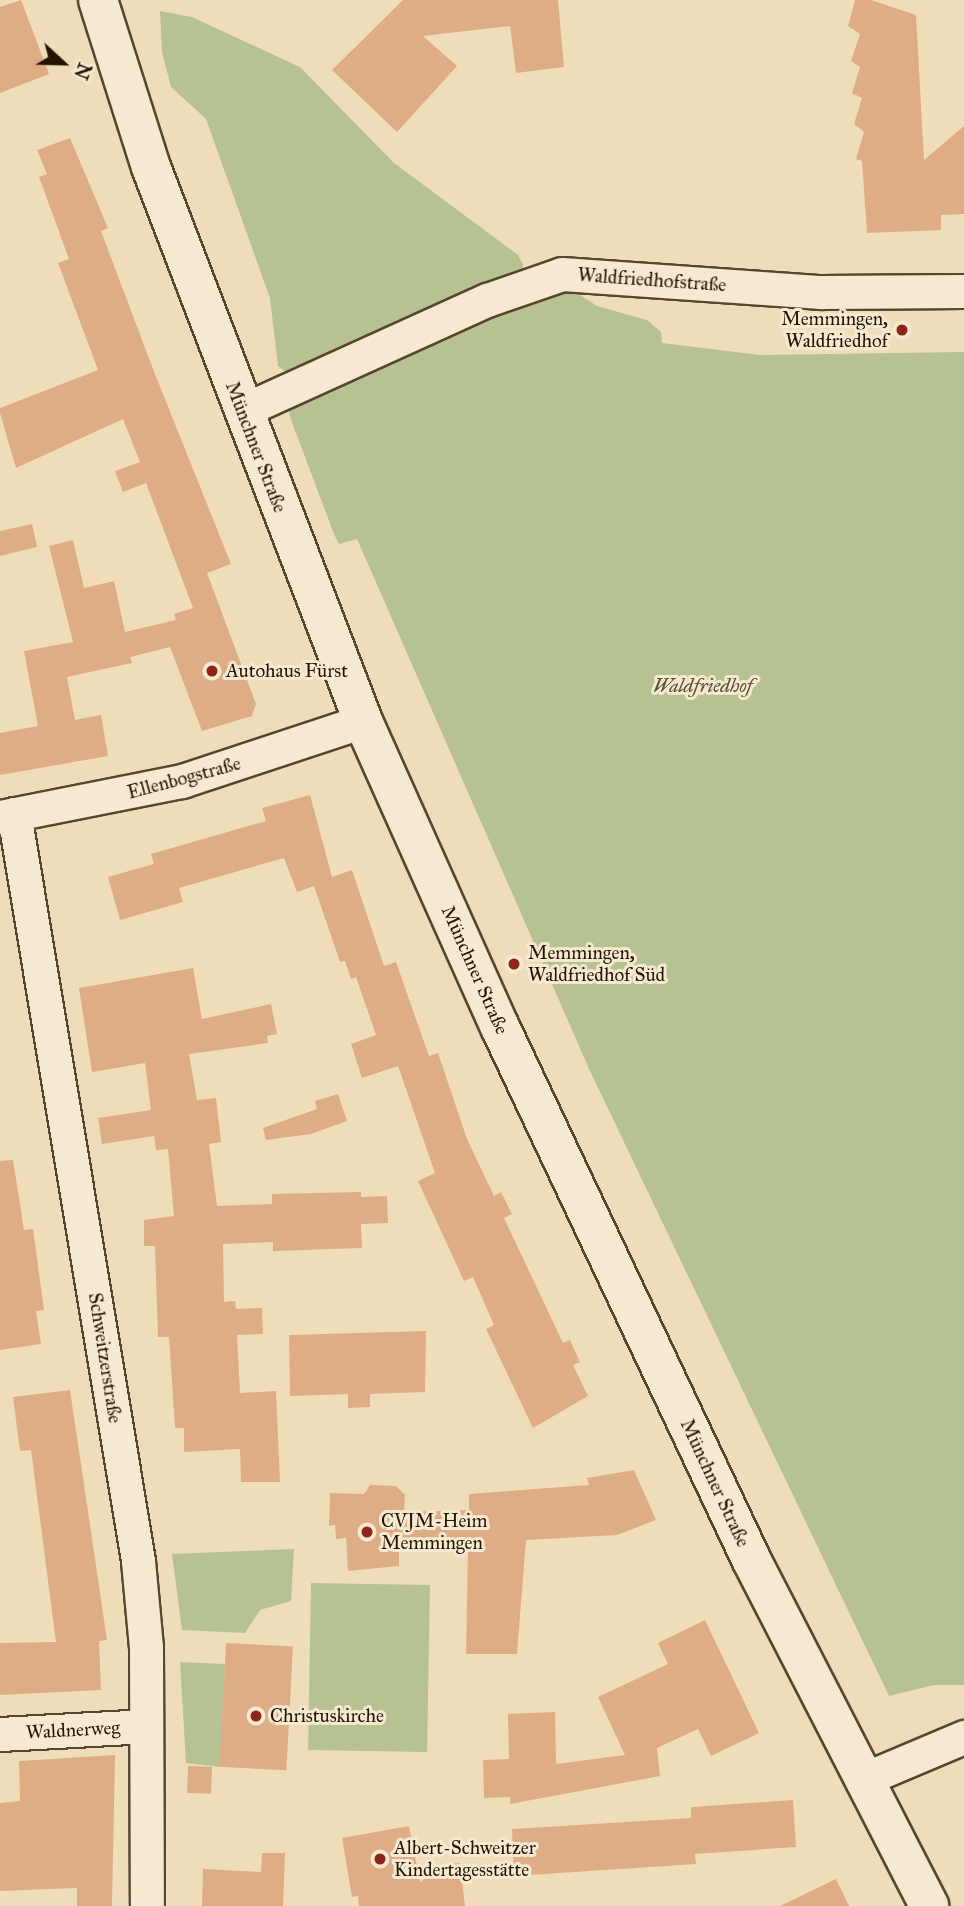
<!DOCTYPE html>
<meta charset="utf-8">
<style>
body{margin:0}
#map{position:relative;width:964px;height:1906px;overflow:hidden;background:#efddba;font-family:"IM FELL Great Primer",serif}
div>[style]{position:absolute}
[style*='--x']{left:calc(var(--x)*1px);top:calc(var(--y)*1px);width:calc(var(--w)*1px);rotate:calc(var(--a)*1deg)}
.green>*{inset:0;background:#b6c292;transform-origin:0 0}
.building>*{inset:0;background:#dead86;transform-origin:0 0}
.roads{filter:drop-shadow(2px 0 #57462e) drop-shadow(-2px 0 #57462e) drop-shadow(0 2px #57462e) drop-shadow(0 -2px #57462e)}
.minor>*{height:33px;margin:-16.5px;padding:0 16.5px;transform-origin:16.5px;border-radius:16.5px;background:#f5e9d2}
.tertiary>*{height:38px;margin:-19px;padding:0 19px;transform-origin:19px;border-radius:19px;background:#f5e9d2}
.dots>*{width:19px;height:19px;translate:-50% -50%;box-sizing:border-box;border:4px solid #f5e9d2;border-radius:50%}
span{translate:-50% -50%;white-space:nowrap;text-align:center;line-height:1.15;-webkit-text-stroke:6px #f5e9d2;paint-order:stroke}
.street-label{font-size:19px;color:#241400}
.poi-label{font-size:19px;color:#241400}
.right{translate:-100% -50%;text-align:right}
.left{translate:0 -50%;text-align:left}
.park-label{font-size:19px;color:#575133;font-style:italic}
.north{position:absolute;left:28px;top:28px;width:70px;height:70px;-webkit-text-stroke:5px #f5e9d2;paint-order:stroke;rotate:112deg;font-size:19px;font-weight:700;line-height:28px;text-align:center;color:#241400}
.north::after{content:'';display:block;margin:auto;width:24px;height:32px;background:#241400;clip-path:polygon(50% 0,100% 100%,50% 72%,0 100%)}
</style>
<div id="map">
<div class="green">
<i style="clip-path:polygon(160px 11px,192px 17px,300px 67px,394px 163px,518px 255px,523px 264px,522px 273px,288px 374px,278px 366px,270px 298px,206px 119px,171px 87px,162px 52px)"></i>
<i style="clip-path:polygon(557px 291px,575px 292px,597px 306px,647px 320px,661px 332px,662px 343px,760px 355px,964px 352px,964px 1685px,934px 1685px,889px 1696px,590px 1071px,357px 539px,339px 544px,334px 534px,290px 417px,288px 406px,469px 321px)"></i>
<i style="clip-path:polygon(294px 1549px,291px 1601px,260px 1610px,245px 1633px,182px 1630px,172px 1554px)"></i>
<i style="left:311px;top:1583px;width:119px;height:167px;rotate:1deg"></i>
<i style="clip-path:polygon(180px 1662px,225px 1664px,221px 1767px,186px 1763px)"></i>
</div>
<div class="building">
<i style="clip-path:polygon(21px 0,49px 74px,0 93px,0 7px)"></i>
<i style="clip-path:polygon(403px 0,558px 0,564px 67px,516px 73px,510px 26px,423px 36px,457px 66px,397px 132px,332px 70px)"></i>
<i style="clip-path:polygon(855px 0,871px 0,916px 15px,924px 160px,964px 126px,964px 214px,941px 215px,941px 230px,867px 233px,862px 161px,856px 159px,864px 132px,854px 124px,862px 98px,852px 93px,860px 67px,851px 61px,860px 34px,848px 26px)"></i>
<i style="clip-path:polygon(70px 138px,108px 228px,101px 231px,153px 369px,231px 564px,207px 573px,256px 704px,252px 716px,202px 731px,170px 647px,130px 657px,132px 663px,67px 677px,75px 720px,101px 715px,108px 756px,0 775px,0 733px,38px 726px,24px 651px,73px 642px,49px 546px,73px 540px,84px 588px,114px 581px,125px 632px,176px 620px,174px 614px,193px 608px,146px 483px,123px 492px,115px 471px,140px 462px,123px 419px,16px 468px,0 413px,0 408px,98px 370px,58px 263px,69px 259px,39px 177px,47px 174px,37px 150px)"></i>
<i style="clip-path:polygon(32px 524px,37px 547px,0 556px,0 531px)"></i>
<i style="clip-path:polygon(310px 795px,332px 877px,352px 870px,384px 966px,396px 962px,429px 1056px,438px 1053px,467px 1139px,494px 1196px,501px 1192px,512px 1214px,504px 1218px,563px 1343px,570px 1340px,580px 1362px,573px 1365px,588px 1396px,533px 1428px,486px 1329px,494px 1325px,473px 1277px,464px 1281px,418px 1181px,435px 1173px,398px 1066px,362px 1078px,351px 1044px,376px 1035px,356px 977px,351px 979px,345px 961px,340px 962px,314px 886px,297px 892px,284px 858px,179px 888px,183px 902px,120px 920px,108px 877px,154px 864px,151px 854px,266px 821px,262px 808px)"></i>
<i style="clip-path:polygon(193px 968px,202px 1019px,271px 1004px,277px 1034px,267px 1036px,268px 1043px,189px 1054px,197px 1100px,216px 1098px,221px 1142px,209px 1144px,217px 1206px,272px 1204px,272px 1194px,361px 1192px,361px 1197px,387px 1196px,388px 1223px,361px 1224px,362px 1248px,273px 1251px,273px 1242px,223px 1244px,224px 1302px,235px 1301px,236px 1309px,262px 1308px,263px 1334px,237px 1335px,240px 1393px,276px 1391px,280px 1482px,241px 1482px,240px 1449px,184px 1452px,184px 1428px,175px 1428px,169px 1337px,158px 1337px,155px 1246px,144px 1246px,144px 1220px,174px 1216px,168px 1149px,156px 1150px,154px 1136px,102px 1144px,98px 1118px,151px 1110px,145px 1063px,92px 1072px,79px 988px)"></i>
<i style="clip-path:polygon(338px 1094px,347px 1121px,311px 1134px,266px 1140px,263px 1128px,317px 1109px,315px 1101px)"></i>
<i style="clip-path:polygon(13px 1160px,24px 1230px,33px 1229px,44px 1310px,36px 1311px,41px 1344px,0 1350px,0 1161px)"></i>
<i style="clip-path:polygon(426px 1331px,425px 1392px,370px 1394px,370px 1407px,348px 1408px,348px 1394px,290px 1396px,289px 1335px)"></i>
<i style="clip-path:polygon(70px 1390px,107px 1640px,99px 1641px,101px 1690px,0 1695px,0 1643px,56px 1642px,31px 1450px,20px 1451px,13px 1397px)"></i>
<i style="clip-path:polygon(634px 1470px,656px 1520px,617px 1535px,526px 1540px,517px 1654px,466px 1654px,468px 1547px,399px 1549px,399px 1566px,348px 1571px,346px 1538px,336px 1539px,335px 1525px,329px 1526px,330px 1493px,364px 1494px,370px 1485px,396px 1486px,405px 1495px,404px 1512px,469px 1510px,469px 1494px,589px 1485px,587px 1478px)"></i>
<i style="clip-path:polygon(705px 1620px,759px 1733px,711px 1756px,698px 1729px,657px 1748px,660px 1776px,510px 1804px,510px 1797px,484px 1798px,483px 1760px,509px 1759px,508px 1714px,555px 1712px,556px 1764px,625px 1755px,598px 1697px,668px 1664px,658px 1643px)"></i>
<i style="left:226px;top:1643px;width:67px;height:124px;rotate:3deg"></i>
<i style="clip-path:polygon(115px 1755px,112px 1906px,77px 1906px,77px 1888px,0 1891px,0 1803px,20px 1801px,19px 1761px)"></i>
<i style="left:188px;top:1766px;width:24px;height:27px;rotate:2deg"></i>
<i style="clip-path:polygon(793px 1800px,796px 1847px,695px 1854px,696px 1864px,514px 1876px,512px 1829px,691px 1818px,691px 1807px)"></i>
<i style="clip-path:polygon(409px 1826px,420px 1882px,444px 1865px,460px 1863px,465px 1906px,359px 1906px,358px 1896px,352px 1897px,342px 1838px)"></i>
<i style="clip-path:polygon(262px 1853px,285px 1853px,283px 1906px,202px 1906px,203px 1869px,261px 1872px)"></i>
<i style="clip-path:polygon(836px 1879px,849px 1906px,780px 1906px)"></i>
</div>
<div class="roads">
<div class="minor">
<i style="--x:242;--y:411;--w:269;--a:-24.4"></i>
<i style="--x:487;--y:300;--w:79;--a:-19.1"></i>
<i style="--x:562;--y:274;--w:260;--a:4"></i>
<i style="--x:821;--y:292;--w:143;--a:-0.4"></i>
<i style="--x:14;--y:814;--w:757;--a:80.57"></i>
<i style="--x:138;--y:1561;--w:86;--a:84.7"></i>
<i style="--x:146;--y:1647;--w:259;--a:89.8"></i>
<i style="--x:0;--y:817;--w:186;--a:-11.2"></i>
<i style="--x:182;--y:781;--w:191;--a:-18.3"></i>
<i style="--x:0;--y:1734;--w:146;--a:-3.1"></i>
<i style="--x:862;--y:1780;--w:111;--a:-22.9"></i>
</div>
<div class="tertiary">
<i style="--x:98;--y:0;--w:175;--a:72.4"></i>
<i style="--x:151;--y:167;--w:593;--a:69.06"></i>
<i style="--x:363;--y:721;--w:335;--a:65.9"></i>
<i style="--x:500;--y:1027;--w:588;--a:64.74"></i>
<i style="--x:751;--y:1559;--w:390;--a:62.8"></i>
</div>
</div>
<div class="dots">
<i style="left:902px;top:330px;background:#8f2418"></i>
<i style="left:212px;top:671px;background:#8f2418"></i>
<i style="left:514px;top:964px;background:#8f2418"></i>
<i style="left:367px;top:1532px;background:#8f2418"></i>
<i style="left:256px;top:1716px;background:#8f2418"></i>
<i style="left:380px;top:1859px;background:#8f2418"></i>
</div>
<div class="street-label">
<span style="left:652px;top:280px;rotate:4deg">Waldfriedhofstraße</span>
<span style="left:256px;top:447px;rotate:69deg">Münchner Straße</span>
<span style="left:184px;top:778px;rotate:-15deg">Ellenbogstraße</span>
<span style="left:475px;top:970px;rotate:66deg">Münchner Straße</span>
<span style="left:105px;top:1358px;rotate:81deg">Schweitzerstraße</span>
<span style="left:715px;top:1483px;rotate:65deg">Münchner Straße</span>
<span style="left:73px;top:1730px;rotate:-3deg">Waldnerweg</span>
</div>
<div class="poi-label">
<span class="right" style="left:888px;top:330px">Memmingen,<br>Waldfriedhof</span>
<span class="left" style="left:226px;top:671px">Autohaus Fürst</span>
<span class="left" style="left:528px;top:964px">Memmingen,<br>Waldfriedhof Süd</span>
<span class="left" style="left:381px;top:1532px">CVJM-Heim<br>Memmingen</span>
<span class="left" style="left:270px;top:1716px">Christuskirche</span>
<span class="left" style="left:394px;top:1859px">Albert-Schweitzer<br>Kindertagesstätte</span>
</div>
<div class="park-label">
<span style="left:703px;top:686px">Waldfriedhof</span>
</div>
<div class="north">N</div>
</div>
